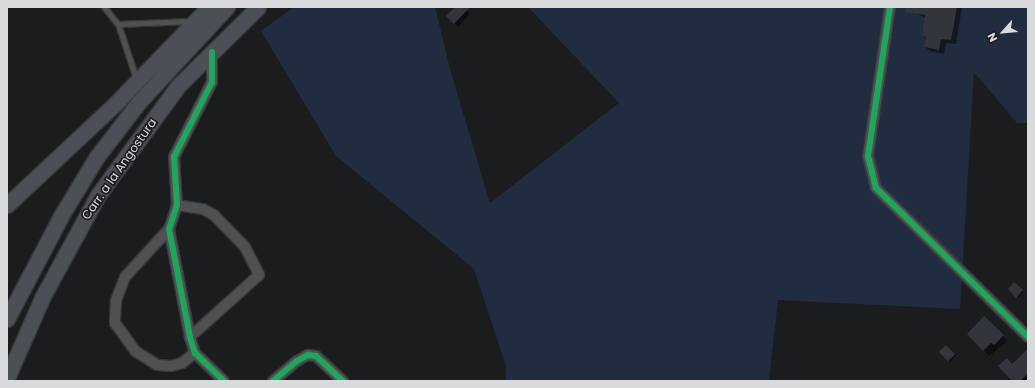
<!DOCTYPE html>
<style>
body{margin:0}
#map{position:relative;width:1035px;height:388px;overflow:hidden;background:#1b1c1d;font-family:Poppins,sans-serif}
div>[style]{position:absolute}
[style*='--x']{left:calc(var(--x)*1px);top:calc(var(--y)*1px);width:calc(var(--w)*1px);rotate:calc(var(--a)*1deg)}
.green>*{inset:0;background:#222c40}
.shadow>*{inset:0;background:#0007;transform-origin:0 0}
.building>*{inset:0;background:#32363c;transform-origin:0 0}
.roads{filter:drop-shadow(1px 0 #37383a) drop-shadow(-1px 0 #37383a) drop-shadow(0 1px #37383a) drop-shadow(0 -1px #37383a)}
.lane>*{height:5px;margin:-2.5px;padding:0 2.5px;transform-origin:2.5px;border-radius:2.5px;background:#4f5051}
.street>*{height:10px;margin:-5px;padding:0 5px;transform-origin:5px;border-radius:5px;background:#4f5051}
.primary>*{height:15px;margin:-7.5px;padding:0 7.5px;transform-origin:7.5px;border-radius:7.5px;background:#4b4f56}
.cycleway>*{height:6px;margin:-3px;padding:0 3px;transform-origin:3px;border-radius:3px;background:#20a55d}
span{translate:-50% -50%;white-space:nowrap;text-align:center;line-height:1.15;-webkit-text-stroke:3.5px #1a1b1e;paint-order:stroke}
.street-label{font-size:12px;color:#d9dadc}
.frame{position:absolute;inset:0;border:8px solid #d9dadc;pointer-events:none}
.north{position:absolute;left:983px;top:12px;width:40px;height:40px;-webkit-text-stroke:3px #1a1b1e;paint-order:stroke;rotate:243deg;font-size:11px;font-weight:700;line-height:16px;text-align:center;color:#d9dadc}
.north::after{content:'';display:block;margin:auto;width:14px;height:18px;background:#d9dadc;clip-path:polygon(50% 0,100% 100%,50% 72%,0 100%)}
</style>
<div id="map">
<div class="green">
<i style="clip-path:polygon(294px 7px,435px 7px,450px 69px,490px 203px,619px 103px,528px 7px,1028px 7px,1028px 123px,1017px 123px,974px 72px,960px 309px,778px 300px,769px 381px,506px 381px,506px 366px,474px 269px,336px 156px,261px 31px)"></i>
</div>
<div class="shadow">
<i style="clip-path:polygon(456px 7px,464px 7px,470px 14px,458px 27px,447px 16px)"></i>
<i style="clip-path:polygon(919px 7px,962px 7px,956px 44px,946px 43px,944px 54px,930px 51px,925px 47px,926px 39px,923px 36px,926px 19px,918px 14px)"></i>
<i style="left:1014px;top:283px;width:13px;height:8px;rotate:42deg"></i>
<i style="clip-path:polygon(984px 318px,1008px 341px,989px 356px,969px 334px)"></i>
<i style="left:946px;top:346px;width:14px;height:8px;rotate:45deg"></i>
<i style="clip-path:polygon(1028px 351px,1028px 381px,1007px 381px,1010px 378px,1012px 365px)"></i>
</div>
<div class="building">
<i style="clip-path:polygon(455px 7px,470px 7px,454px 24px,446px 16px)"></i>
<i style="clip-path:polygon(905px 7px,957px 7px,951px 40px,941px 39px,939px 50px,924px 47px,926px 37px,922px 36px,925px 15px,905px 12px)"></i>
<i style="clip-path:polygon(1014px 282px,1023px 290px,1016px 298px,1008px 289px)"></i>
<i style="clip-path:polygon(984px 316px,1004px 335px,994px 345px,991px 343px,983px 351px,967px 334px)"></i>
<i style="left:946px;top:345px;width:13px;height:10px;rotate:45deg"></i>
<i style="clip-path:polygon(1028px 349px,1028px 374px,1020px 381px,1012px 381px,998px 366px,1007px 358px,1012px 364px)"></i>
</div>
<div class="roads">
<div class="lane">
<i style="--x:104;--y:7;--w:22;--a:51"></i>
<i style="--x:118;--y:24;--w:57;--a:71.6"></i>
<i style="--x:118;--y:24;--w:73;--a:-2.4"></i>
</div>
<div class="street">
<i style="--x:890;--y:7;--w:151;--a:98.4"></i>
<i style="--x:868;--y:156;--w:33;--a:76"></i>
<i style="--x:876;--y:188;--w:213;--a:44.4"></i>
<i style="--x:212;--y:52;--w:30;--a:90"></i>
<i style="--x:212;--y:82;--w:84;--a:116.9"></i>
<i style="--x:174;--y:157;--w:48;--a:86.4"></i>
<i style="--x:177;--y:205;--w:25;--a:108"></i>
<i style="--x:169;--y:229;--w:110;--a:79"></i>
<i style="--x:190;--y:337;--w:17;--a:73"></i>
<i style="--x:195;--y:353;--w:40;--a:44"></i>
<i style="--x:177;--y:205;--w:26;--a:9"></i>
<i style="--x:203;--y:209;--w:13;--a:29"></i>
<i style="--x:214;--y:215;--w:45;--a:45.9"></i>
<i style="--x:245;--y:247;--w:31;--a:63"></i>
<i style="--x:259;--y:275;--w:93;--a:138.1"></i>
<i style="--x:169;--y:229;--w:65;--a:132.5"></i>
<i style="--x:125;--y:277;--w:26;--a:111"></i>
<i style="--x:116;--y:301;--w:22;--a:93"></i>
<i style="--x:115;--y:323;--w:34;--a:54"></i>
<i style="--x:135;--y:351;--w:26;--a:32"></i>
<i style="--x:157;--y:365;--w:14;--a:4"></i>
<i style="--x:171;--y:366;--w:11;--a:-15"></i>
<i style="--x:182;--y:363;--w:16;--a:-38"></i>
<i style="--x:273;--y:381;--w:31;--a:-40"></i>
<i style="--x:297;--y:361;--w:13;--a:-29"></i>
<i style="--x:308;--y:355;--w:8;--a:7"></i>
<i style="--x:316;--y:356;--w:37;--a:43"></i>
</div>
<div class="primary">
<i style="--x:7;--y:205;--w:148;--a:-43.1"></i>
<i style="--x:115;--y:104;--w:135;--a:-45.9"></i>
<i style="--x:7;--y:319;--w:116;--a:-62.3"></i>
<i style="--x:61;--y:216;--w:68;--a:-58.9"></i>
<i style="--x:96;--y:158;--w:69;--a:-52.6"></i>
<i style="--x:138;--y:103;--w:131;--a:-47.2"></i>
<i style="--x:7;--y:378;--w:90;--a:-66.3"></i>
<i style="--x:43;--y:296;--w:115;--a:-61.4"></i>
<i style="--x:98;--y:195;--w:135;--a:-53.7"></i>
<i style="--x:178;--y:86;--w:112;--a:-44.6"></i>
</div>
</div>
<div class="cycleway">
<i style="--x:890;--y:7;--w:151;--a:98.4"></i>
<i style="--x:868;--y:156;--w:33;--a:76"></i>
<i style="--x:876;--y:188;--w:213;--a:44.4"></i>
<i style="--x:212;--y:52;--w:30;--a:90"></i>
<i style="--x:212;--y:82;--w:84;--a:116.9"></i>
<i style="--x:174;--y:157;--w:48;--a:86.4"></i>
<i style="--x:177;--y:205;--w:25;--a:108"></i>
<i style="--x:169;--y:229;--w:110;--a:79"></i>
<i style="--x:190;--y:337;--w:17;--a:73"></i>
<i style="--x:195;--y:353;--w:40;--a:44"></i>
<i style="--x:273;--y:381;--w:31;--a:-40"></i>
<i style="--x:297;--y:361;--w:13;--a:-29"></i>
<i style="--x:308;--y:355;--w:8;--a:7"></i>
<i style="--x:316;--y:356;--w:37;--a:43"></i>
</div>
<div class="street-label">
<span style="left:119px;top:169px;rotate:-55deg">Carr. a la Angostura</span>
</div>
<div class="frame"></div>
<div class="north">N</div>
</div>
